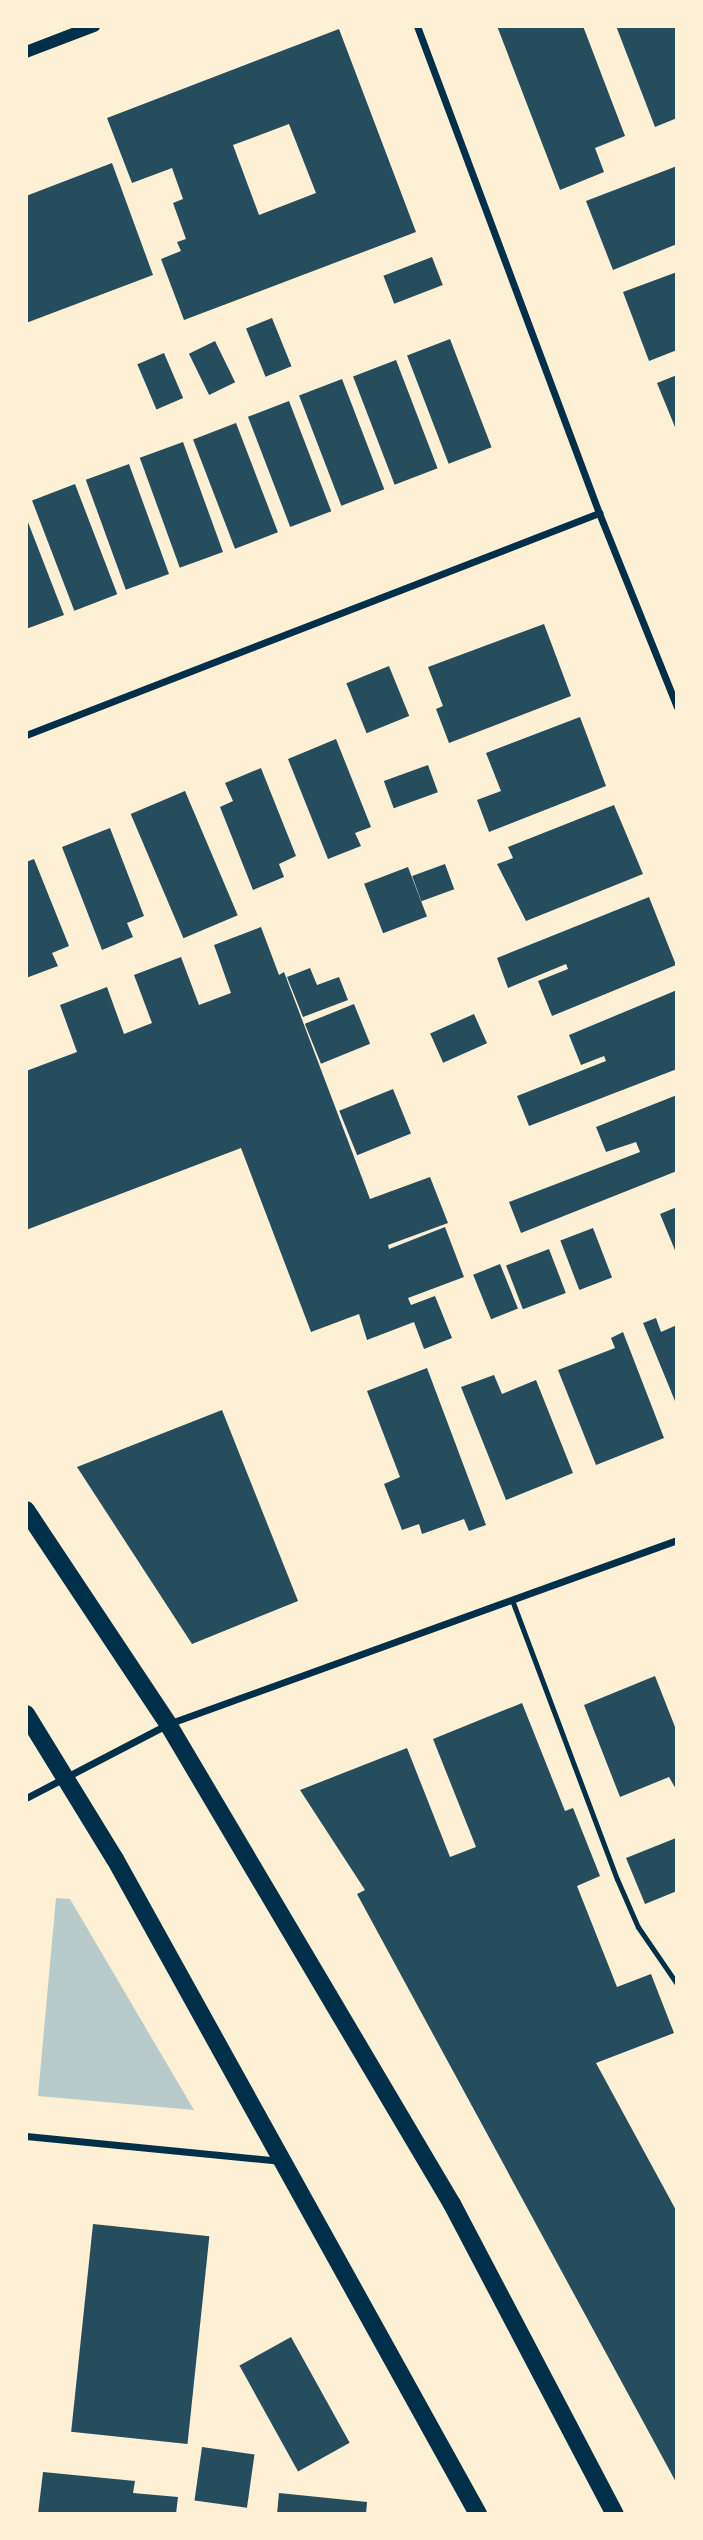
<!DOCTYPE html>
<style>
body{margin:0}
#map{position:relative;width:703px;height:2540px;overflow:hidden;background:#fdf0d5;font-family:Lora,serif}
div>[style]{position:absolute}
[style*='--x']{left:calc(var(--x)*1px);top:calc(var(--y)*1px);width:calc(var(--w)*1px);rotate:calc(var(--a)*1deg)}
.green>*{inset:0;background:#b9caca}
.building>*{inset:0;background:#264d5e;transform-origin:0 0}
.service>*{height:5px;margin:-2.5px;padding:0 2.5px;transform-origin:2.5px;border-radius:2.5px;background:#003049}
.minor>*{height:7px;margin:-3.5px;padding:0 3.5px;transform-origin:3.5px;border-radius:3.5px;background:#003049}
.tertiary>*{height:12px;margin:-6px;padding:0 6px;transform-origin:6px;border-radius:6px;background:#003049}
.primary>*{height:18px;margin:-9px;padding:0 9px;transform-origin:9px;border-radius:9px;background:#003049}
span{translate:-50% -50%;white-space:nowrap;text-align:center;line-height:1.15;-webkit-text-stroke:7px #fdf0d5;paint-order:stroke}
.frame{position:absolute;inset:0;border:28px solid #fdf0d5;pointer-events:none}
</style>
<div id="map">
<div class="green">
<i style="clip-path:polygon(56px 1898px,70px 1899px,194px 2110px,38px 2096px)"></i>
</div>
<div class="building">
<i style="clip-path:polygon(497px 26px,583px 26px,625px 136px,595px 148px,604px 172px,560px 190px)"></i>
<i style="clip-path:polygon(616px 26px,677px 26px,677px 118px,655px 127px)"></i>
<i style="clip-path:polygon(evenodd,339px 29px,416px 232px,184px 320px,161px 259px,181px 251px,177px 242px,186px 239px,173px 203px,183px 199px,172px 168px,132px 183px,107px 118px,339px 29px,289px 124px,316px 193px,259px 215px,233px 145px,289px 124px)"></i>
<i style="clip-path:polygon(112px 163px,153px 275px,26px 323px,26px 196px)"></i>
<i style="clip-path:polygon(677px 166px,677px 244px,613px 270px,586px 201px)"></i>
<i style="left:432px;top:257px;width:30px;height:52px;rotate:69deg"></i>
<i style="clip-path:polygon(677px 272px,677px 350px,649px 361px,623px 292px)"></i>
<i style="left:272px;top:318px;width:52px;height:28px;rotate:68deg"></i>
<i style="left:450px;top:339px;width:116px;height:46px;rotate:69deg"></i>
<i style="left:215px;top:341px;width:46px;height:29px;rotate:64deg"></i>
<i style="left:164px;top:353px;width:49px;height:29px;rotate:67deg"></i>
<i style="left:396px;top:360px;width:116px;height:46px;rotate:69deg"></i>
<i style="clip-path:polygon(677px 375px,677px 432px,657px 383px)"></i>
<i style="left:342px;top:379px;width:118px;height:46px;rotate:69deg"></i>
<i style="left:289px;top:401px;width:118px;height:44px;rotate:69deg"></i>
<i style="left:236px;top:423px;width:117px;height:46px;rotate:69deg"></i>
<i style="left:183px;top:442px;width:117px;height:46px;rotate:70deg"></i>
<i style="left:129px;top:464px;width:117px;height:46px;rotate:70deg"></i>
<i style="left:75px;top:484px;width:118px;height:46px;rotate:69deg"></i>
<i style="clip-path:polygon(26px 517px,64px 615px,26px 629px)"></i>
<i style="clip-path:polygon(544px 624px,571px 696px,449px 743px,436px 709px,443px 706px,428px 667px)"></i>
<i style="left:389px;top:666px;width:54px;height:46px;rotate:68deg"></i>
<i style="clip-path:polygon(580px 717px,606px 786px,489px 832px,477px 800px,501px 791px,486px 753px)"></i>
<i style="clip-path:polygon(336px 739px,371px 827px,355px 833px,361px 846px,328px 859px,288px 759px)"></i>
<i style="left:428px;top:765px;width:29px;height:47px;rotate:70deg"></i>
<i style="clip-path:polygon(261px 768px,296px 856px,279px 864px,284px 877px,253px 890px,220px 807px,233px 801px,225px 783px)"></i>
<i style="left:185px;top:791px;width:135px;height:59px;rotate:67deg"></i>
<i style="clip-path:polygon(614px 805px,643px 874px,526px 921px,497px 864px,513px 858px,508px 847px)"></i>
<i style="clip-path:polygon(110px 828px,144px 916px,127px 923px,133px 937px,102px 950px,62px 847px)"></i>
<i style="clip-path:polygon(34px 859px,69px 946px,52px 953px,58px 966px,26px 978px,26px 862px)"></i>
<i style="left:445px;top:864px;width:27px;height:35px;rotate:70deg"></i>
<i style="left:408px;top:867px;width:53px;height:47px;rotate:69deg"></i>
<i style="clip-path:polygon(649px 897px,676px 965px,552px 1016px,538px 981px,568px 969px,566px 964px,508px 988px,497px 958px)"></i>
<i style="clip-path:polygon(261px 927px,279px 975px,284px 972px,370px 1199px,430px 1177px,448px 1223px,388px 1245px,389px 1249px,445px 1227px,464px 1277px,408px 1298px,411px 1305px,435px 1296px,452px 1338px,424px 1349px,414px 1322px,367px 1340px,359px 1314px,311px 1332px,241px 1148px,26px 1230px,26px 1071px,77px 1052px,60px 1005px,107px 987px,124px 1034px,152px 1023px,134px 975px,181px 957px,199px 1005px,231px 993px,214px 945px)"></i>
<i style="clip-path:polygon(310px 968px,317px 985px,339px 977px,348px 1000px,303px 1017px,287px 977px)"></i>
<i style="clip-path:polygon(677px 990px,677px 1069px,529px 1126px,517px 1096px,606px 1061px,604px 1056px,581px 1065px,569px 1035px)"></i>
<i style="left:354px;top:1004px;width:43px;height:53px;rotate:68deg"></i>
<i style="left:474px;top:1014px;width:32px;height:48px;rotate:66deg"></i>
<i style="left:393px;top:1089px;width:48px;height:58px;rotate:68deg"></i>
<i style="clip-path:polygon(677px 1095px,677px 1171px,521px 1233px,509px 1202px,640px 1152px,636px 1142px,606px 1152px,596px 1127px)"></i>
<i style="clip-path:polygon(677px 1207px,677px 1255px,660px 1214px)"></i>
<i style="left:593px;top:1228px;width:53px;height:35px;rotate:69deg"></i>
<i style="left:549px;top:1249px;width:47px;height:46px;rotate:69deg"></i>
<i style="left:500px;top:1264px;width:48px;height:29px;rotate:68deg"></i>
<i style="clip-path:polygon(656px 1318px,661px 1332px,677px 1325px,677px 1406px,643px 1323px)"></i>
<i style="clip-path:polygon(623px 1332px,664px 1438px,596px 1465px,558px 1370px,615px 1348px,611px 1338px)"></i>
<i style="clip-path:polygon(427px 1368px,486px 1525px,469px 1531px,464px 1519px,422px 1534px,419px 1524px,402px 1530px,384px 1484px,400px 1477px,367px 1391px)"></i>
<i style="clip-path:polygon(494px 1375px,502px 1394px,536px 1380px,573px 1473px,506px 1500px,461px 1387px)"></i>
<i style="clip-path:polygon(222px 1410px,298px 1601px,192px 1644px,77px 1467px)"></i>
<i style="clip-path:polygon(655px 1676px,677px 1732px,677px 1791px,669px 1777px,620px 1797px,584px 1705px)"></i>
<i style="clip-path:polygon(522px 1703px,565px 1811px,573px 1808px,600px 1876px,577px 1886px,617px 1987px,651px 1974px,674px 2033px,596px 2063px,677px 2212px,677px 2484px,357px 1894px,365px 1890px,300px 1790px,407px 1748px,450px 1857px,476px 1847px,433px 1739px)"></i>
<i style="clip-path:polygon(676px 1838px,677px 1891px,645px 1904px,626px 1858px)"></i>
<i style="left:93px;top:2224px;width:117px;height:209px;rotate:6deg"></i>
<i style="left:291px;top:2337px;width:121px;height:59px;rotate:61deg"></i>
<i style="left:202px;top:2447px;width:53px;height:54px;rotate:8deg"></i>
<i style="clip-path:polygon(43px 2472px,135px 2481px,133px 2493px,178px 2497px,176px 2514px,38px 2514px)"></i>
<i style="clip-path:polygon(279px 2493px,367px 2502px,366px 2514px,277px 2514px)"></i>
</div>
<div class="service">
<i style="--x:512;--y:1600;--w:298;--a:69.4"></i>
<i style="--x:617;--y:1879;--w:52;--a:66.4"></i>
<i style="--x:638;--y:1927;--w:69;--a:55.6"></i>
</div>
<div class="minor">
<i style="--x:417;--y:26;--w:520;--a:69.51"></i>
<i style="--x:599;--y:513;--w:209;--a:68.1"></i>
<i style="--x:26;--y:735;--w:615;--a:-21.18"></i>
<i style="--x:26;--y:1798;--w:160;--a:-27.5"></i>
<i style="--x:168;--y:1724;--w:541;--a:-19.87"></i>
<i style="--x:26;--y:2136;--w:255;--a:5.6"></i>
</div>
<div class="tertiary">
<i style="--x:26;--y:52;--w:73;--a:-20.9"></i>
</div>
<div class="primary">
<i style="--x:26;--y:1510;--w:257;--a:56.4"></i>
<i style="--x:168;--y:1724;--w:558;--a:59.39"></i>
<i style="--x:452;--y:2204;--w:350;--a:62.3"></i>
<i style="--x:26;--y:1714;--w:170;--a:58.5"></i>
<i style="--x:115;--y:1859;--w:749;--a:61"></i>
</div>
<div class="frame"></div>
</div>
